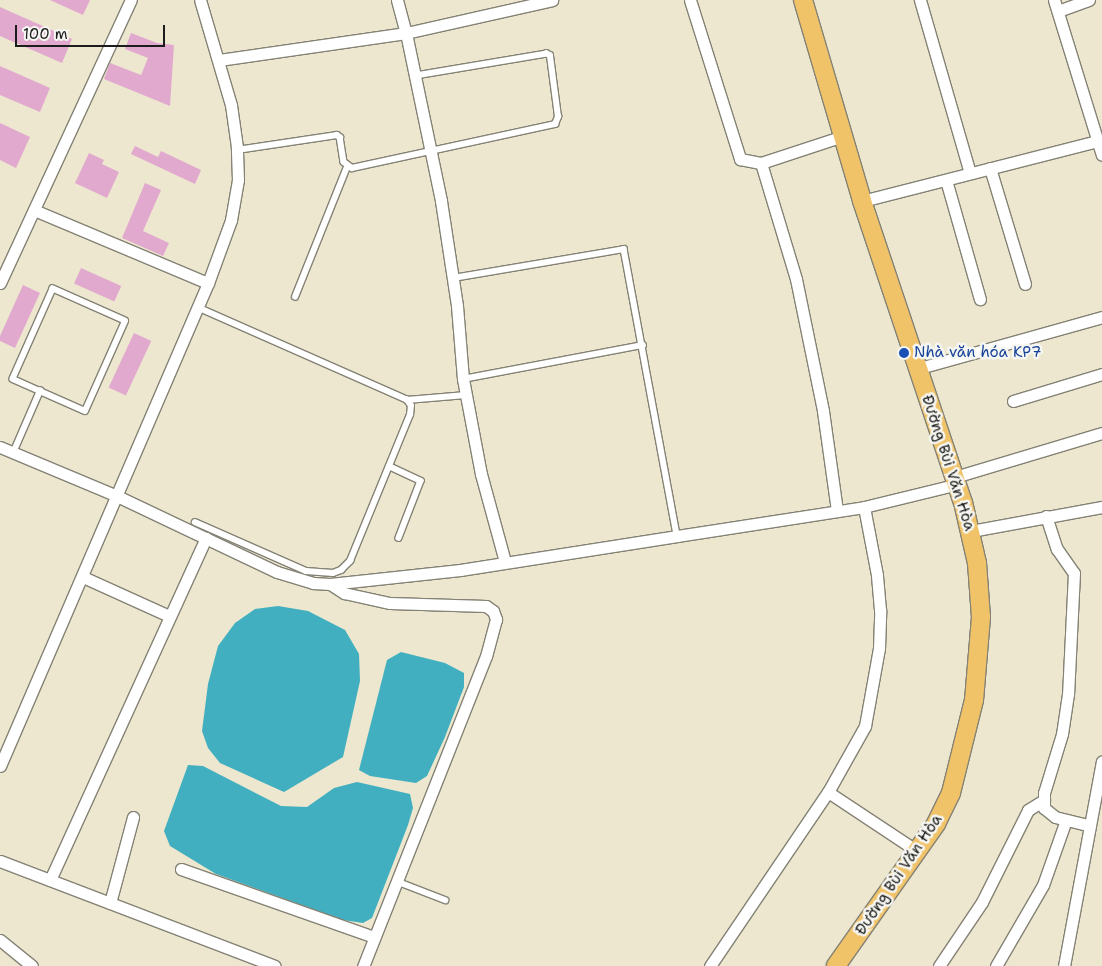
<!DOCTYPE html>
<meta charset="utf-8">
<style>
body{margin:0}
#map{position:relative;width:1102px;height:966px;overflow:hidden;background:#ece7ce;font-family:"Shantell Sans",sans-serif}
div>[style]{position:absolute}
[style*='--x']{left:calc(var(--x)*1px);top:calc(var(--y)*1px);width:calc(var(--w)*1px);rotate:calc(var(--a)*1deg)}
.water>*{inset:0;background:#42afc0}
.building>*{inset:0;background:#e2a9cf;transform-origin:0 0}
.roads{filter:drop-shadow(1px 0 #848275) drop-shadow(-1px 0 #848275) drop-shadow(0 1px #848275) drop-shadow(0 -1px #848275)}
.lane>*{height:5.5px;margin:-2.75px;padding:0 2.75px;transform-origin:2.75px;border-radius:2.75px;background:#fff}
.street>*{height:11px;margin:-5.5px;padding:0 5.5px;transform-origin:5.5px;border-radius:5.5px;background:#fff}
.primary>*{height:18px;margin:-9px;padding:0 9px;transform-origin:9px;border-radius:9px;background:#f1c369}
.dots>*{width:14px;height:14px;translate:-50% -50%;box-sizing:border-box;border:2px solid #f6f6f2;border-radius:50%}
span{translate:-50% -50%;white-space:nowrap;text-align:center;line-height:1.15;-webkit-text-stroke:5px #f6f6f2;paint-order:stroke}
.transit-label{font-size:15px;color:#164399}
.left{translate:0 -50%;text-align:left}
.street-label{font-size:15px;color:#1c1c1c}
.scale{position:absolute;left:15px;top:25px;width:150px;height:22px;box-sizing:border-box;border:2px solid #1c1c1c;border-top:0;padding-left:6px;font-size:15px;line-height:18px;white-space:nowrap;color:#1c1c1c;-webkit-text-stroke:4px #f6f6f2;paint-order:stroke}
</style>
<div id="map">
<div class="water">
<i style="clip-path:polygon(278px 606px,308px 611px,345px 630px,359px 654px,360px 681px,343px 757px,284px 792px,220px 763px,208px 748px,202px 731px,208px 684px,218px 646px,235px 623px,255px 609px)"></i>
<i style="clip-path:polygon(401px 652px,445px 663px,464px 673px,464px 687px,445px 737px,427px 776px,416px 783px,370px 776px,359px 770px,387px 660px)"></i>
<i style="clip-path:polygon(188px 765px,203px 766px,281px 806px,307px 807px,334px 788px,357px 782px,410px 794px,413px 808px,408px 825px,372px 918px,363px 923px,343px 920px,216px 874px,170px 846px,164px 831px)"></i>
</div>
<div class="building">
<i style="clip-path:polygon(50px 0,90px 0,83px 15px)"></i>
<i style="clip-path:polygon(0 7px,72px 39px,62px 63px,0 36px)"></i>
<i style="clip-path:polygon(131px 33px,157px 43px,174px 45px,170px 106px,104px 79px,110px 63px,141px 75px,148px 58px,125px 49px)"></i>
<i style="clip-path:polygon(0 66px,50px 88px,40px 112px,0 95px)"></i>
<i style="clip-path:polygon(0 123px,30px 137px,16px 168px,0 160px)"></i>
<i style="clip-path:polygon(135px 146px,158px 157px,161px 151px,201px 170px,195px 184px,131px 154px)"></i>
<i style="clip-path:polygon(89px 153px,104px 160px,102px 164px,119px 172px,107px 198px,75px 183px)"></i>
<i style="clip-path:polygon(145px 183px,161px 190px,143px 231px,169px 243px,163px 256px,122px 238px)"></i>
<i style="left:81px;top:268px;width:44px;height:17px;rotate:24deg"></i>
<i style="clip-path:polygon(23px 285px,40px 293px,15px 348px,0 341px,0 336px)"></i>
<i style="left:134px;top:333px;width:19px;height:60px;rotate:25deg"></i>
</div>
<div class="roads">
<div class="lane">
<i style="--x:237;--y:150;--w:101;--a:-8.5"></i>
<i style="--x:337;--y:135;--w:4;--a:34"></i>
<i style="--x:340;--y:137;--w:25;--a:81"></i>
<i style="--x:344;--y:162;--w:10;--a:37"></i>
<i style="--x:352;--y:168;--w:208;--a:-12.2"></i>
<i style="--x:555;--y:124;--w:8;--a:-67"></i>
<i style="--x:558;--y:117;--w:62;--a:-97.5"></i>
<i style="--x:550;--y:56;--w:4;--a:-146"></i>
<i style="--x:547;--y:54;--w:134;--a:170.5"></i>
<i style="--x:453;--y:278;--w:173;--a:-9.6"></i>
<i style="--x:624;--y:249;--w:292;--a:79.5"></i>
<i style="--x:295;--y:297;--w:140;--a:-68.2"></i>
<i style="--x:463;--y:379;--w:183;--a:-10.7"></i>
<i style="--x:407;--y:400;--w:59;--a:-4.8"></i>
<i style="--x:13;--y:453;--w:68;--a:-66.5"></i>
<i style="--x:40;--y:391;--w:49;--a:24"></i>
<i style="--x:85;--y:411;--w:98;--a:-66"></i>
<i style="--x:125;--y:321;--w:79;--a:-156"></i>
<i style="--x:53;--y:289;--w:98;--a:114"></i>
<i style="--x:13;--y:379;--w:30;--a:24"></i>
<i style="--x:389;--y:466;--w:35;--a:25"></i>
<i style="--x:421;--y:481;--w:61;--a:111.1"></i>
<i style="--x:195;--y:522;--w:121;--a:23.8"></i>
<i style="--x:306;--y:571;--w:27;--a:4"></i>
<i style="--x:333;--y:573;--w:9;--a:-21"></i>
<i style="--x:341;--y:570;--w:13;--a:-45"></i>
<i style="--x:350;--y:561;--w:158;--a:-67.7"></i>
<i style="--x:410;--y:415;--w:9;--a:-84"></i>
<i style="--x:411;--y:406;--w:7;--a:-124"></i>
<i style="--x:407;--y:400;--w:228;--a:-156.2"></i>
<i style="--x:396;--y:881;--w:53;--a:21.2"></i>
</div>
<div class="street">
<i style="--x:397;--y:0;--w:34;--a:75"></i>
<i style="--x:406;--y:33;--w:172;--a:78.2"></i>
<i style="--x:441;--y:201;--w:106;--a:81.3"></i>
<i style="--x:457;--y:306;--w:73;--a:85.3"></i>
<i style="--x:463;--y:379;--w:97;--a:79.3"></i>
<i style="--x:481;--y:474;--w:91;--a:74.7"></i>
<i style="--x:690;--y:0;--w:167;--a:72.5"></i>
<i style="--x:740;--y:159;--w:21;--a:11"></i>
<i style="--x:761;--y:163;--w:86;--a:-18.2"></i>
<i style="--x:920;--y:0;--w:180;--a:73.9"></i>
<i style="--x:1054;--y:0;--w:162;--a:72.8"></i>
<i style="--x:1058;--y:11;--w:33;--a:-20"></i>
<i style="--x:219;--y:60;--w:189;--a:-8.2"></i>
<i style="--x:406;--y:33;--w:150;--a:-12.7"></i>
<i style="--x:761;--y:163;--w:121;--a:73.2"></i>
<i style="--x:796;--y:279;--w:135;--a:78.4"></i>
<i style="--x:823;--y:411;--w:101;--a:82"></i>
<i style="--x:990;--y:168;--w:121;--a:73.2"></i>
<i style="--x:946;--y:180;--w:124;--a:74.1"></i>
<i style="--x:862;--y:201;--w:244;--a:-14.3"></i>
<i style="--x:34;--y:210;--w:189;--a:22.8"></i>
<i style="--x:0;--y:283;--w:312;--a:-65.2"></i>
<i style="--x:916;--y:369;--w:193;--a:-15.6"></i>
<i style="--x:1013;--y:401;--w:93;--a:-16.9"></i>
<i style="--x:0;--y:447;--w:127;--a:22.7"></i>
<i style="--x:117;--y:496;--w:177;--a:25.4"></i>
<i style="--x:277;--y:572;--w:38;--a:17"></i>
<i style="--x:313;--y:583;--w:17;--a:3"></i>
<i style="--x:330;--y:584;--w:131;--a:-6.1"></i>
<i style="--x:460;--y:570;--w:220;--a:-8.9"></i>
<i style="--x:677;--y:536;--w:189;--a:-8.8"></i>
<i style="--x:864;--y:507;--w:97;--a:-13.7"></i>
<i style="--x:955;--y:477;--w:153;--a:-16.7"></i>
<i style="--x:1046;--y:516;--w:35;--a:72"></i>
<i style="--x:1057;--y:549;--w:29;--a:55"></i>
<i style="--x:1074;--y:573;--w:121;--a:92.8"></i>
<i style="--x:1068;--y:694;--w:40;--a:98.5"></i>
<i style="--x:1062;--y:734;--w:62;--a:107"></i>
<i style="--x:1044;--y:793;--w:15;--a:90"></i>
<i style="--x:1044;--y:808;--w:14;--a:39"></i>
<i style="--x:1055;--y:817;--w:36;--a:14"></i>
<i style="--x:971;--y:531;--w:133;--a:-10.4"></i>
<i style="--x:83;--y:577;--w:94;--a:24.4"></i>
<i style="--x:330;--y:584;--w:17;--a:33"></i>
<i style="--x:344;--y:593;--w:47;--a:12.3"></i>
<i style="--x:390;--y:603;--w:96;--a:1.8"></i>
<i style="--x:486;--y:606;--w:9;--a:36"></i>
<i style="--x:493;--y:611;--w:9;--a:69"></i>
<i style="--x:496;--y:619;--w:38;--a:105"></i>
<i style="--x:486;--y:656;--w:334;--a:111.6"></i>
<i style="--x:0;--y:766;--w:526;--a:-66.7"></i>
<i style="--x:208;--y:283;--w:67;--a:-69.9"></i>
<i style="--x:231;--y:220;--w:41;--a:-80.1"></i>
<i style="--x:238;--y:180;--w:33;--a:-92"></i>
<i style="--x:237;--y:147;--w:42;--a:-98.1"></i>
<i style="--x:231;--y:105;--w:109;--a:-106.4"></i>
<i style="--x:828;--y:792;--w:107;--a:33.5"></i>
<i style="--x:0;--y:861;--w:294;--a:20.9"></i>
<i style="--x:181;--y:869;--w:205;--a:19.4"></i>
<i style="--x:50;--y:880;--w:376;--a:-65.5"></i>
<i style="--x:110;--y:903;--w:89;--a:-75"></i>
<i style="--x:0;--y:940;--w:41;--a:39.1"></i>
<i style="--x:710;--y:966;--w:210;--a:-55.9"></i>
<i style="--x:828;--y:792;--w:76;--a:-60.7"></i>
<i style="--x:865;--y:726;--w:79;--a:-79.8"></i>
<i style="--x:879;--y:648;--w:38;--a:-88"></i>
<i style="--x:880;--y:610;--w:35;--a:-95"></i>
<i style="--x:877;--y:575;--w:69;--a:-100.8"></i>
<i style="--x:939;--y:966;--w:77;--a:-56.1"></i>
<i style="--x:982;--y:902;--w:103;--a:-63.4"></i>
<i style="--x:1028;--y:810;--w:19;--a:-32"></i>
<i style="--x:996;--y:966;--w:94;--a:-59.9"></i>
<i style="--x:1043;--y:885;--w:69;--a:-70.5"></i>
<i style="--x:1064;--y:966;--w:208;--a:-79.5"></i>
</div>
<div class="primary">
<i style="--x:803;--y:0;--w:209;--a:73.6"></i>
<i style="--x:862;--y:201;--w:317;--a:71.5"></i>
<i style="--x:963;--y:502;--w:63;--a:77.1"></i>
<i style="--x:977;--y:563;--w:54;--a:85.8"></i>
<i style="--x:981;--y:617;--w:83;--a:94.8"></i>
<i style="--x:974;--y:700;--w:96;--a:103.9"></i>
<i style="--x:951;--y:793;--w:34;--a:116"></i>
<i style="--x:936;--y:824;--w:174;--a:125.2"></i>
</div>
</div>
<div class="dots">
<i style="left:904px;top:353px;background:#1a4fb4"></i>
</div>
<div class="transit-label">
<span class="left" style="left:914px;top:353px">Nhà văn hóa KP7</span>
</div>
<div class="street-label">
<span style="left:948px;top:463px;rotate:72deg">Đường Bùi Văn Hòa</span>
<span style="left:899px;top:875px;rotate:-56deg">Đường Bùi Văn Hòa</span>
</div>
<div class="scale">100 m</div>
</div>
